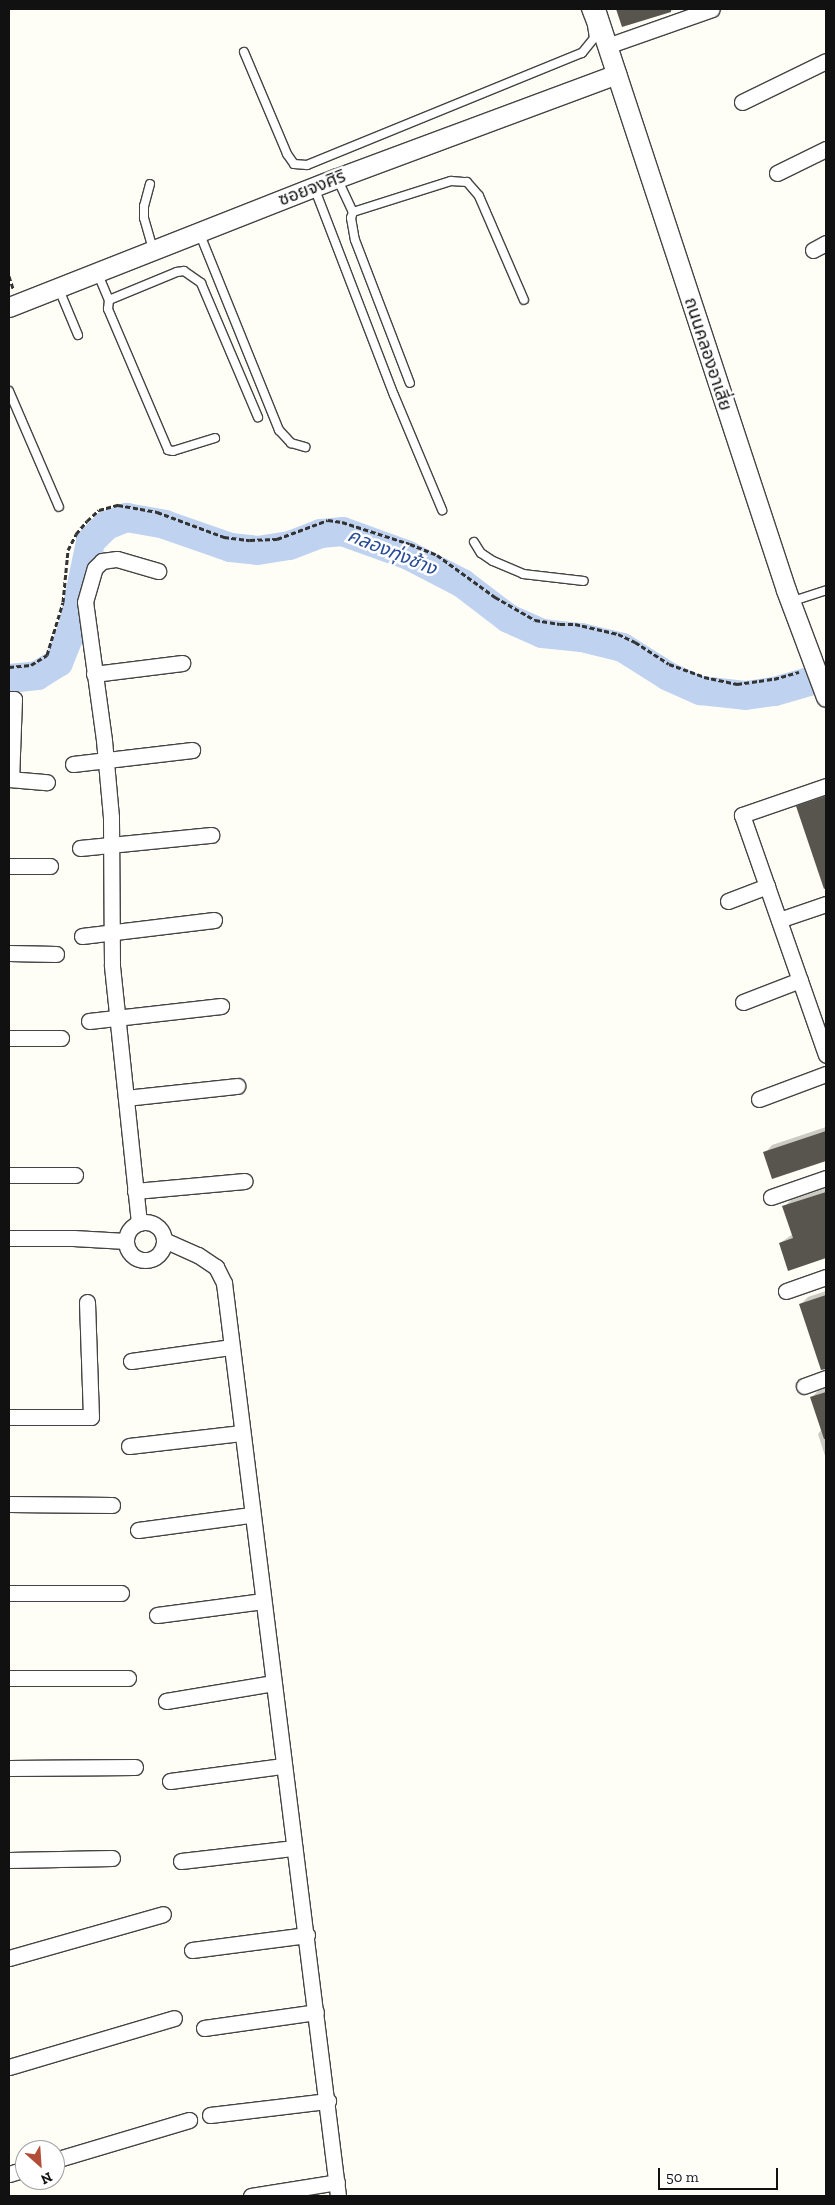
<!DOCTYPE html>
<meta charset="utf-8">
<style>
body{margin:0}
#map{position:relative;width:835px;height:2205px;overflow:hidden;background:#fefef6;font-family:"Zilla Slab","Noto Sans Thai",serif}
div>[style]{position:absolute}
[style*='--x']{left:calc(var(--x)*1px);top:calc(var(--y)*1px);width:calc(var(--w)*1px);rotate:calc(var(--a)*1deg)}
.shadow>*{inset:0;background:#0003}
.river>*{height:29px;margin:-14.5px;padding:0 14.5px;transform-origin:14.5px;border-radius:14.5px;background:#bfd2f0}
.building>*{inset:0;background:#58554e}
.path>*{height:3px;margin-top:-1.5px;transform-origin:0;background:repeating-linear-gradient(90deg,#333 0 5px,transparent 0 7.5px)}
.roads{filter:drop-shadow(1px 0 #444) drop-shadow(-1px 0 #444) drop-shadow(0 1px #444) drop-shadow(0 -1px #444)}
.service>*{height:8px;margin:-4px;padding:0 4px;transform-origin:4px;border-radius:4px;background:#fff}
.minor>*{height:15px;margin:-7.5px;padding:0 7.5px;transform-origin:7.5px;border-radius:7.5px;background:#fff}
.minor>.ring{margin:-7.5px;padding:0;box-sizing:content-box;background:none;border:15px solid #fff;border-radius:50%}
.tertiary>*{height:19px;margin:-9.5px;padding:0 9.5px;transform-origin:9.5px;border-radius:9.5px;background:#fff}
span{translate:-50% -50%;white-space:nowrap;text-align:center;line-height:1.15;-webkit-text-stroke:5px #fff;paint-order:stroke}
.street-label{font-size:18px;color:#111}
.water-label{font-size:19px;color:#274b96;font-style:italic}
.frame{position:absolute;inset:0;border:10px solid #111;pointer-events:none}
.north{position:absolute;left:15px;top:2140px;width:50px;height:50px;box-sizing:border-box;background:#fff;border:1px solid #a0a0a0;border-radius:50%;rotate:154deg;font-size:14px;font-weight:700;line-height:20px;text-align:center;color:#111}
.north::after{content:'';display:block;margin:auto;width:18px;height:22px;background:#b24e37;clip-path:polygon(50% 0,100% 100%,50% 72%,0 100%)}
.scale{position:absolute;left:658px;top:2168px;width:120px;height:22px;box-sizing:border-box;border:2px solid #111;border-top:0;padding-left:6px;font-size:15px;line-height:18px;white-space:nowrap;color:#111;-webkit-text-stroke:4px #fff;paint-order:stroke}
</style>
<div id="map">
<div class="shadow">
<i style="clip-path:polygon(617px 9px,678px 9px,622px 25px)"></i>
<i style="clip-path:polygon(826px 787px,826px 891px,797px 807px,812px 792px)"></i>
<i style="clip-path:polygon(826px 1127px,826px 1160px,773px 1177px,765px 1153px,772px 1145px)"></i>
<i style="clip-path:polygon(826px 1188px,826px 1257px,789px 1269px,780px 1243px,793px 1234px,784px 1207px,791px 1200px)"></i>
<i style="clip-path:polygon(826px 1291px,826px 1361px,820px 1364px,801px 1304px,808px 1297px)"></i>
<i style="clip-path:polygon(826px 1388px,826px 1459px,818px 1434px,822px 1429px,811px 1398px,818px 1391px)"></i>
</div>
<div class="river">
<i style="--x:9;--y:678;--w:28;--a:-6"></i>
<i style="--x:37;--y:675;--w:25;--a:-32"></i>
<i style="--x:58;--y:662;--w:37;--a:-68"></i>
<i style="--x:72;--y:628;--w:89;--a:-78.3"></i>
<i style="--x:90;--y:541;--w:23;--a:-45"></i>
<i style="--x:106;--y:525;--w:22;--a:-22"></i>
<i style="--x:126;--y:517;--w:39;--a:10"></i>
<i style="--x:164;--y:524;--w:70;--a:19.2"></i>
<i style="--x:230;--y:547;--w:27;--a:6"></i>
<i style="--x:257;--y:550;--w:32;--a:-9"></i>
<i style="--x:289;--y:545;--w:33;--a:-21"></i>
<i style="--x:320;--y:533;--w:22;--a:-5"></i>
<i style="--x:342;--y:531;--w:68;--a:19.8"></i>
<i style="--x:406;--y:554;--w:63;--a:27.4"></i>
<i style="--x:462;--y:583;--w:58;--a:37.3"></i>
<i style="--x:508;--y:618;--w:37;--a:24"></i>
<i style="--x:542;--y:633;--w:39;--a:6"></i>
<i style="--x:581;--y:637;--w:42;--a:13.7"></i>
<i style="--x:622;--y:647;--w:54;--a:32.2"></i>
<i style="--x:668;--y:676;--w:35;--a:24"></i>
<i style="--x:700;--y:690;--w:45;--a:6.3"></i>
<i style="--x:745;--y:695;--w:29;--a:-8"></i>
<i style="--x:774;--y:691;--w:54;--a:-16.1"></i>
</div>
<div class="building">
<i style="clip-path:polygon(616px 9px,671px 9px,671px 12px,622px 27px)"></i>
<i style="clip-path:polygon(826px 796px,826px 888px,824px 889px,796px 806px)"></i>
<i style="clip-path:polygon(826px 1131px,826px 1161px,772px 1179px,763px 1152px)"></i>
<i style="clip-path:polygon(826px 1192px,826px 1258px,788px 1271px,779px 1243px,793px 1238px,782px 1206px)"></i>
<i style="clip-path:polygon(826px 1295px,826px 1369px,821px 1370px,799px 1304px)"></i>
<i style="clip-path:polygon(826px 1392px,826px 1439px,824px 1439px,810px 1397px)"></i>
</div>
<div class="path">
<i style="--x:9;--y:276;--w:13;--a:72"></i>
<i style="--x:9;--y:667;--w:22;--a:-5"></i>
<i style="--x:31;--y:665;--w:19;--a:-32"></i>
<i style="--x:47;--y:655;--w:55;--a:-73.2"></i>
<i style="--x:63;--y:602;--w:52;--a:-84.5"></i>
<i style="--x:68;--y:550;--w:18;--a:-63"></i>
<i style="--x:76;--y:534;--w:17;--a:-50"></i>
<i style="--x:87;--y:521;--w:16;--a:-43"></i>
<i style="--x:99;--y:510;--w:20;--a:-15"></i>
<i style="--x:118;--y:505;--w:40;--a:10"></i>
<i style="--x:157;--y:512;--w:72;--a:20.5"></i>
<i style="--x:224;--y:537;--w:26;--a:7"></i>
<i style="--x:250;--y:540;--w:27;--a:-2"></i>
<i style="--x:277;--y:539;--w:54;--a:-20.4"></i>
<i style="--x:328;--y:520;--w:14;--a:8"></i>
<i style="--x:342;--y:522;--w:71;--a:17.9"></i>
<i style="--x:410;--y:544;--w:29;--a:22"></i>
<i style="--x:437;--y:555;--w:72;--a:35.9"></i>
<i style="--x:495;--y:597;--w:46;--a:29.9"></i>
<i style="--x:535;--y:620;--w:25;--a:9"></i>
<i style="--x:560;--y:624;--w:15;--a:0"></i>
<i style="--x:575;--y:624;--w:44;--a:13.1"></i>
<i style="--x:618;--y:634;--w:19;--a:25"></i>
<i style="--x:635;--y:642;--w:40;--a:32.9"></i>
<i style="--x:669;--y:664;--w:37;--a:20"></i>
<i style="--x:704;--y:677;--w:34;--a:12"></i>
<i style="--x:737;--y:684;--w:37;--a:-8"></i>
<i style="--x:774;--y:679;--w:26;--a:-16"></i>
</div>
<div class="roads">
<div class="service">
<i style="--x:244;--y:52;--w:111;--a:67.1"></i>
<i style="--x:287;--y:154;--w:12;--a:55"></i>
<i style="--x:294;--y:164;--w:13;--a:4"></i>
<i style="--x:307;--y:165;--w:297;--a:-22.2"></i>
<i style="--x:582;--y:53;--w:19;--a:-51"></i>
<i style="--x:594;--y:38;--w:13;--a:-99"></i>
<i style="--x:592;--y:25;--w:17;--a:-111"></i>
<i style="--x:337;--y:178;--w:38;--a:65"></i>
<i style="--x:353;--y:212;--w:103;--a:-17.6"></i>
<i style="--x:451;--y:181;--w:16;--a:4"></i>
<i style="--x:467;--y:182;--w:18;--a:49"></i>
<i style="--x:479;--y:196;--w:113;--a:66.6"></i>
<i style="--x:150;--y:184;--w:23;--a:105"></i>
<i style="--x:144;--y:206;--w:12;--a:90"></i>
<i style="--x:144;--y:218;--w:33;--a:74"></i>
<i style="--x:314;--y:187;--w:223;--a:69"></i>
<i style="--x:394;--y:395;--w:125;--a:67.3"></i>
<i style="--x:353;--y:212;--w:6;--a:108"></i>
<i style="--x:351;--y:218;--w:22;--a:80"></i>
<i style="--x:355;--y:240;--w:153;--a:69"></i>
<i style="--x:199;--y:232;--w:214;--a:68"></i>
<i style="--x:279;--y:430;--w:18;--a:47"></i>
<i style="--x:291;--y:443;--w:15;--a:16"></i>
<i style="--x:97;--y:272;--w:30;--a:67"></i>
<i style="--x:109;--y:300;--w:74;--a:-22.4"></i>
<i style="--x:177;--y:272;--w:7;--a:-8"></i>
<i style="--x:184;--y:271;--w:21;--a:35"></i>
<i style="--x:201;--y:283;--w:146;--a:67"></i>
<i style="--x:58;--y:287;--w:52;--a:67.4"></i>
<i style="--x:109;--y:300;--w:9;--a:96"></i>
<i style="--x:108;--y:309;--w:153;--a:66.9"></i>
<i style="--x:168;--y:450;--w:5;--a:11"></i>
<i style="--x:173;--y:451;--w:44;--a:-17.2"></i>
<i style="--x:9;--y:391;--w:126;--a:66.7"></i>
<i style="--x:474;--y:542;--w:13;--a:58"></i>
<i style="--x:481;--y:553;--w:14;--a:34"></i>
<i style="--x:493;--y:561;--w:33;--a:23"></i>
<i style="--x:523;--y:574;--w:61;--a:6.5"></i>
<i style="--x:790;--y:602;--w:38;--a:-18"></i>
</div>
<div class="minor">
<i style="--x:607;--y:46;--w:111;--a:-19.4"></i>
<i style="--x:742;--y:102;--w:93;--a:-26"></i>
<i style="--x:777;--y:173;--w:55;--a:-26.1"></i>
<i style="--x:813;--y:250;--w:15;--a:-28"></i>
<i style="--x:94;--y:674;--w:89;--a:-7.1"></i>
<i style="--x:9;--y:699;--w:5;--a:0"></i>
<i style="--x:14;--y:699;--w:80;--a:92.1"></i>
<i style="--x:73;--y:764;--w:120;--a:-6.7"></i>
<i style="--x:9;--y:779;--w:38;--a:5"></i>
<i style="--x:826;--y:786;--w:89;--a:161"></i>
<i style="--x:742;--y:815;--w:254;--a:70.7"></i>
<i style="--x:80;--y:848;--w:132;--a:-5.7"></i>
<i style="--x:9;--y:866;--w:41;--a:0"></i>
<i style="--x:728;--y:901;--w:42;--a:-21"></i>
<i style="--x:779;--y:920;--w:50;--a:-18.8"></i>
<i style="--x:82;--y:936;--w:133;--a:-6.9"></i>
<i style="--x:9;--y:953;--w:47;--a:1.2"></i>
<i style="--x:743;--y:1002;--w:61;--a:-21.1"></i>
<i style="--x:89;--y:1021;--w:133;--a:-6.5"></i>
<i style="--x:9;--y:1038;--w:52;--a:0"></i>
<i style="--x:126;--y:1098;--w:112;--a:-6.2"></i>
<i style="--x:759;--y:1099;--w:72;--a:-20.5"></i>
<i style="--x:9;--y:1175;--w:66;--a:0"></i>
<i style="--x:135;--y:1191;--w:110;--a:-5.2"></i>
<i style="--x:771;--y:1197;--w:58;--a:-19.1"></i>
<i class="ring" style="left:126px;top:1222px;width:23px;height:23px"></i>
<i style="--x:139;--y:1223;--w:260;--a:-96"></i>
<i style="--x:112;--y:964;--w:147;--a:-90.4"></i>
<i style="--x:111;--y:817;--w:77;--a:-95.2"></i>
<i style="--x:104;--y:740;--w:139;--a:-97.8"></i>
<i style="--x:85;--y:602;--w:35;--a:-74"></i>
<i style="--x:95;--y:568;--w:10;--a:-45"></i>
<i style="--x:102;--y:561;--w:15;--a:-8"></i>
<i style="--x:117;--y:559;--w:43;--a:16.3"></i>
<i style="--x:9;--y:1238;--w:64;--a:0"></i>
<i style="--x:73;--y:1238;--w:53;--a:3.2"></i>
<i style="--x:164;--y:1240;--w:37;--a:24"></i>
<i style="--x:198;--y:1255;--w:22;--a:34"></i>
<i style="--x:216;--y:1267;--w:18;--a:63"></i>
<i style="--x:224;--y:1283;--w:920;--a:82.88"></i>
<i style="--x:786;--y:1291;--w:42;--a:-19.3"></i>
<i style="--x:131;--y:1361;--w:100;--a:-8"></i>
<i style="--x:804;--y:1386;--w:23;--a:-20"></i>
<i style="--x:9;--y:1417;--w:82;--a:0"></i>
<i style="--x:91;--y:1417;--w:115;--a:-92"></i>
<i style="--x:129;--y:1446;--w:113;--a:-6.6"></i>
<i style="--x:9;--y:1504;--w:103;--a:0.6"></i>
<i style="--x:138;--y:1530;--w:114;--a:-7.6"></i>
<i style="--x:9;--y:1593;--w:112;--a:0"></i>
<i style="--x:157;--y:1615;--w:107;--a:-7.5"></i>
<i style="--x:9;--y:1678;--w:119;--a:0"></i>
<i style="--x:166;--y:1701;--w:109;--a:-9.5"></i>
<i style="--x:9;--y:1768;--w:126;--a:-0.5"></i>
<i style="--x:170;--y:1781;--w:114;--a:-7.6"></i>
<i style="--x:9;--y:1860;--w:103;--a:-1.1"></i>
<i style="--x:181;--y:1861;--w:114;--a:-6.6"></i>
<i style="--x:192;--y:1950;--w:116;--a:-7.4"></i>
<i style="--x:9;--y:1958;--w:160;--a:-15.9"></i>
<i style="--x:204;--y:2028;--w:113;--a:-8.1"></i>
<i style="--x:9;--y:2067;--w:172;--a:-16.5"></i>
<i style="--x:210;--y:2115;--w:119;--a:-6.8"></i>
<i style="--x:55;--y:2160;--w:140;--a:-16.6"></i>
<i style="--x:9;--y:2174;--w:17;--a:-17"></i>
<i style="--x:251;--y:2196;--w:87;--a:-9.2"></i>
</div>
<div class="tertiary">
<i style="--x:595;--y:9;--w:612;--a:71.8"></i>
<i style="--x:786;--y:590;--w:114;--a:69.5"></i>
<i style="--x:9;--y:307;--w:352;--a:-21.5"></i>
<i style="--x:337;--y:178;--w:298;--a:-20.4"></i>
</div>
</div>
<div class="street-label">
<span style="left:312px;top:188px;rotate:-21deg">ซอยจงศิริ</span>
<span style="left:708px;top:354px;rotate:72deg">ถนนคลองอาเสี่ย</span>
</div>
<div class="water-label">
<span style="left:392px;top:552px;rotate:22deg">คลองทุ่งช้าง</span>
</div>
<div class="frame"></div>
<div class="north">N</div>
<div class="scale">50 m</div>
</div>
